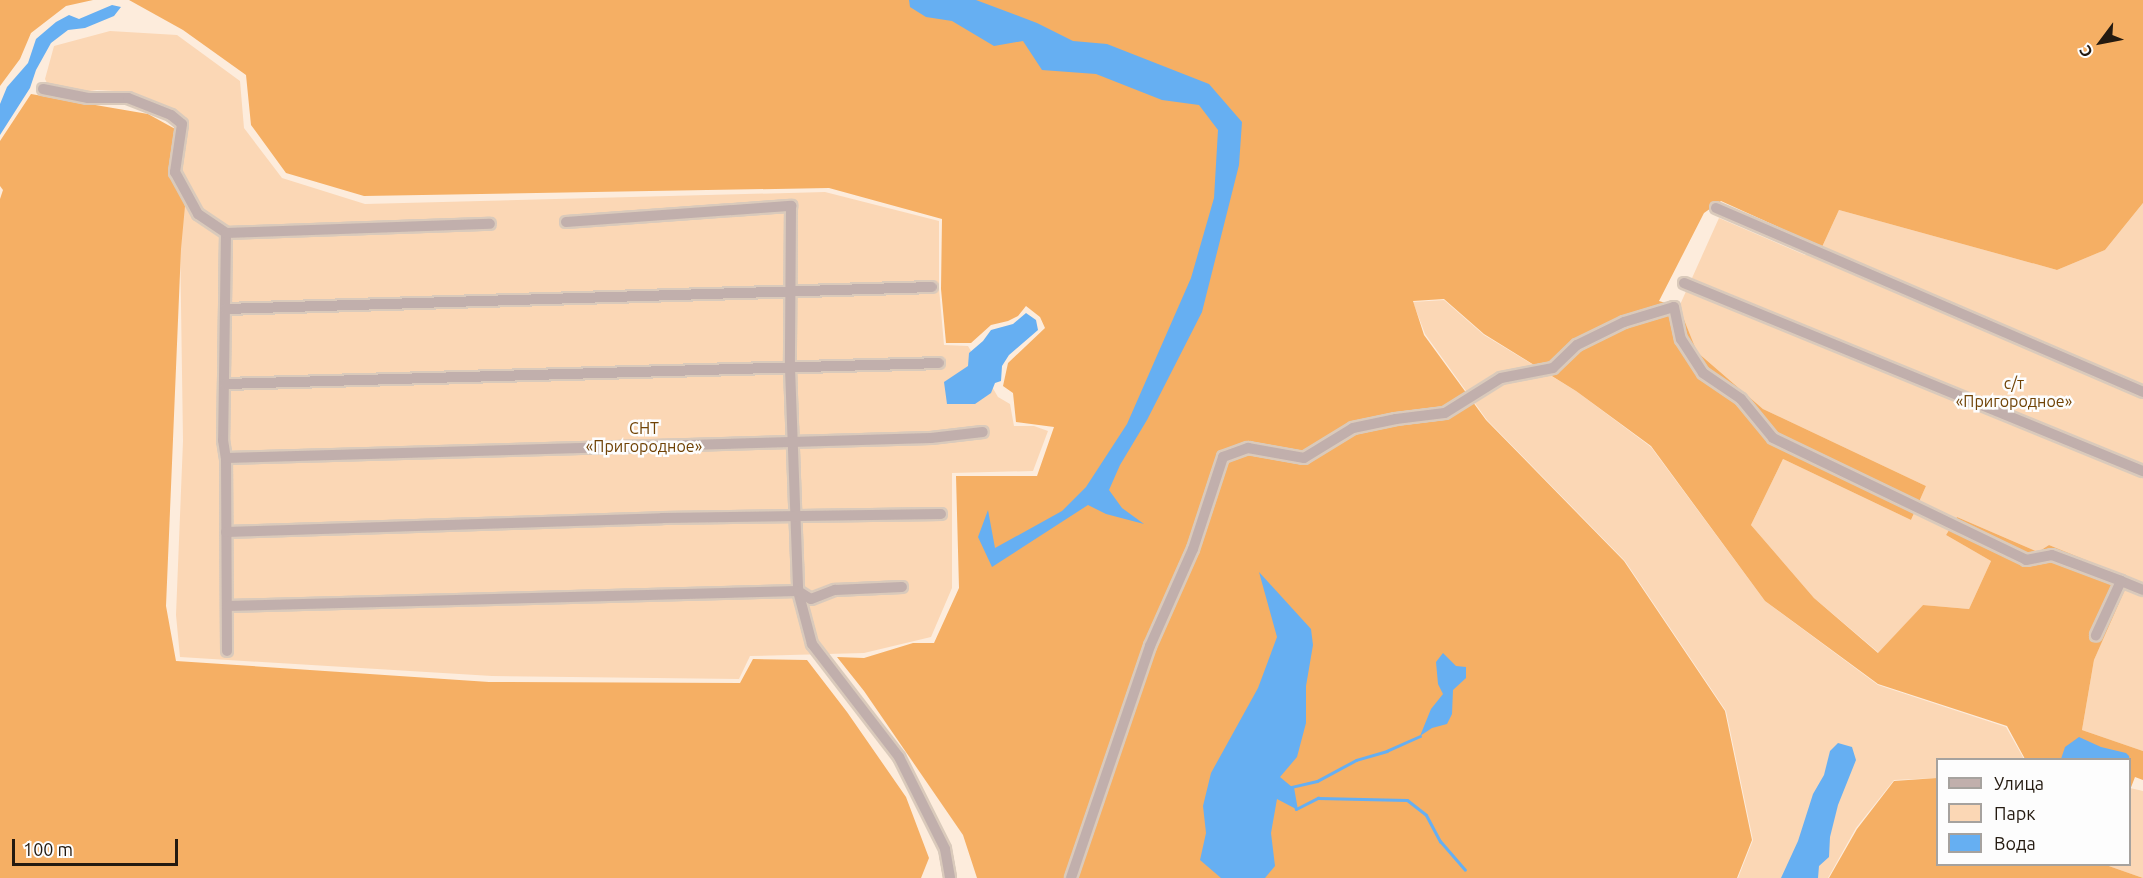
<!DOCTYPE html>
<meta charset="utf-8">
<style>
body{margin:0}
#map{position:relative;width:2143px;height:878px;overflow:hidden;background:#fdecdc;font-family:Ubuntu,sans-serif}
div>[style]{position:absolute}
[style*='--x']{left:calc(var(--x)*1px);top:calc(var(--y)*1px);width:calc(var(--w)*1px);rotate:calc(var(--a)*1deg)}
.green>*{inset:0;background:#fbd7b5}
.forest>*{inset:0;background:#f5af64}
.water>*{inset:0;background:#66aff2}
.stream>*{height:3px;margin:-1.5px;padding:0 1.5px;transform-origin:1.5px;border-radius:1.5px;background:#66aff2}
.roads{filter:drop-shadow(2px 0 #dacabb) drop-shadow(-2px 0 #dacabb) drop-shadow(0 2px #dacabb) drop-shadow(0 -2px #dacabb)}
.street>*{height:10px;margin:-5px;padding:0 5px;transform-origin:5px;border-radius:5px;background:#c1afac}
span{translate:-50% -50%;white-space:nowrap;text-align:center;line-height:1.15;-webkit-text-stroke:5px #fdfdfd;paint-order:stroke}
.park-label{font-size:16px;color:#704306}
.legend{position:absolute;left:1936px;top:758px;width:195px;height:108px;box-sizing:border-box;background:#fdfdfd;border:2px solid #a6a29e;margin:0;padding:8px 10px;list-style:none;font-size:18px;color:#241a10}
.legend li{display:flex;align-items:center;gap:12px;height:30px}
.legend b{width:30px;border:2px solid #a6a29e}
.north{position:absolute;left:2071px;top:12px;width:60px;height:60px;-webkit-text-stroke:4px #fdfdfd;paint-order:stroke;rotate:238deg;font-size:16px;font-weight:700;line-height:24px;text-align:center;color:#241a10}
.north::after{content:'';display:block;margin:auto;width:21px;height:27px;background:#241a10;clip-path:polygon(50% 0,100% 100%,50% 72%,0 100%)}
.scale{position:absolute;left:12px;top:839px;width:166px;height:27px;box-sizing:border-box;border:3px solid #241a10;border-top:0;padding-left:8px;font-size:18px;line-height:21px;white-space:nowrap;color:#241a10;-webkit-text-stroke:4px #fdfdfd;paint-order:stroke}
</style>
<div id="map">
<div class="green">
<i style="clip-path:polygon(110px 31px,177px 35px,240px 81px,244px 128px,282px 178px,365px 204px,825px 192px,939px 221px,939px 288px,944px 345px,968px 346px,998px 397px,1010px 404px,1014px 426px,1034px 426px,1048px 431px,1033px 471px,952px 473px,952px 588px,931px 637px,864px 653px,750px 656px,739px 679px,492px 676px,180px 657px,176px 615px,183px 441px,179px 169px,185px 120px,132px 92px,97px 90px,76px 93px,49px 87px,45px 79px,54px 46px)"></i>
<i style="clip-path:polygon(2143px 203px,2143px 751px,2082px 730px,2094px 660px,2129px 578px,2049px 545px,2038px 552px,1957px 517px,1946px 535px,1991px 561px,1969px 609px,1923px 605px,1879px 653px,1814px 598px,1751px 525px,1783px 459px,1911px 520px,1926px 486px,1763px 409px,1697px 352px,1679px 307px,1719px 218px,1805px 255px,1822px 247px,1839px 210px,2057px 270px,2105px 250px)"></i>
<i style="clip-path:polygon(1444px 300px,1484px 335px,1576px 391px,1651px 447px,1765px 601px,1878px 685px,2006px 727px,2024px 759px,1938px 760px,1937px 778px,1894px 780px,1856px 828px,1828px 878px,1738px 878px,1753px 840px,1726px 711px,1625px 561px,1487px 420px,1425px 334px,1413px 302px)"></i>
<i style="clip-path:polygon(2130px 788px,2143px 791px,2143px 878px,2106px 865px,2130px 864px)"></i>
</div>
<div class="forest">
<i style="clip-path:polygon(0 0,93px 0,66px 6px,31px 33px,20px 59px,0 86px)"></i>
<i style="clip-path:polygon(129px 0,2143px 0,2143px 203px,2105px 250px,2057px 270px,1839px 210px,1822px 247px,1721px 201px,1704px 213px,1659px 301px,1679px 307px,1697px 352px,1763px 409px,1926px 486px,1911px 520px,1783px 459px,1751px 525px,1814px 598px,1878px 653px,1923px 605px,1969px 609px,1991px 561px,1946px 535px,1957px 517px,2038px 552px,2049px 545px,2130px 578px,2094px 660px,2082px 730px,2143px 751px,2143px 780px,2135px 777px,2130px 790px,2130px 760px,2025px 759px,2007px 726px,1878px 684px,1765px 601px,1651px 446px,1576px 391px,1484px 334px,1444px 299px,1413px 301px,1424px 335px,1486px 420px,1624px 561px,1725px 711px,1752px 840px,1737px 878px,977px 878px,963px 835px,864px 691px,837px 657px,864px 658px,913px 643px,934px 643px,959px 588px,956px 476px,1037px 476px,1054px 427px,1016px 422px,1013px 393px,1003px 386px,1008px 363px,1045px 328px,1040px 317px,1026px 306px,1018px 316px,1008px 321px,991px 325px,971px 343px,946px 343px,941px 289px,942px 219px,829px 188px,364px 196px,286px 173px,251px 125px,246px 75px,183px 30px)"></i>
<i style="clip-path:polygon(31px 94px,148px 114px,177px 130px,171px 167px,185px 206px,181px 249px,166px 606px,176px 661px,489px 682px,740px 683px,753px 659px,807px 660px,847px 712px,906px 797px,929px 858px,921px 878px,0 878px,0 199px,3px 190px,0 186px,0 141px)"></i>
<i style="clip-path:polygon(1937px 778px,1938px 864px,2106px 865px,2143px 878px,1829px 878px,1857px 829px,1894px 781px)"></i>
</div>
<div class="water">
<i style="clip-path:polygon(909px 0,976px 0,1037px 23px,1073px 41px,1107px 44px,1209px 84px,1242px 122px,1239px 165px,1202px 312px,1147px 420px,1120px 465px,1109px 490px,1122px 508px,1144px 524px,1106px 514px,1088px 505px,992px 567px,978px 537px,988px 510px,995px 548px,1062px 511px,1086px 487px,1127px 424px,1191px 278px,1214px 198px,1218px 130px,1199px 105px,1162px 100px,1096px 74px,1042px 70px,1023px 41px,994px 46px,952px 21px,926px 17px,910px 7px)"></i>
<i style="clip-path:polygon(112px 5px,121px 7px,114px 16px,85px 28px,68px 30px,51px 43px,36px 70px,30px 88px,0 135px,0 104px,7px 87px,28px 63px,36px 39px,56px 22px,69px 15px,79px 19px)"></i>
<i style="clip-path:polygon(1026px 313px,1036px 320px,1038px 330px,1009px 355px,1002px 366px,1001px 381px,995px 383px,991px 393px,975px 404px,947px 404px,944px 382px,968px 366px,969px 353px,983px 341px,991px 330px,1013px 324px)"></i>
<i style="clip-path:polygon(1259px 572px,1311px 629px,1313px 645px,1306px 686px,1306px 723px,1297px 757px,1280px 777px,1292px 787px,1296px 809px,1277px 799px,1271px 833px,1275px 866px,1265px 878px,1221px 878px,1200px 860px,1206px 833px,1203px 806px,1211px 773px,1258px 688px,1277px 637px)"></i>
<i style="clip-path:polygon(1443px 653px,1456px 666px,1466px 667px,1466px 678px,1453px 690px,1452px 714px,1447px 724px,1432px 728px,1420px 736px,1431px 709px,1443px 694px,1438px 684px,1436px 662px)"></i>
<i style="clip-path:polygon(2079px 737px,2101px 747px,2126px 753px,2129px 756px,2130px 763px,2130px 760px,2061px 759px,2065px 747px)"></i>
<i style="clip-path:polygon(1838px 743px,1852px 747px,1856px 760px,1838px 805px,1830px 837px,1829px 857px,1819px 866px,1818px 878px,1781px 878px,1798px 841px,1813px 794px,1824px 775px,1830px 751px)"></i>
</div>
<div class="stream">
<i style="--x:1420;--y:736;--w:36;--a:156"></i>
<i style="--x:1387;--y:751;--w:32;--a:164"></i>
<i style="--x:1356;--y:760;--w:44;--a:151.7"></i>
<i style="--x:1317;--y:781;--w:26;--a:167"></i>
<i style="--x:1292;--y:787;--w:22;--a:80"></i>
<i style="--x:1296;--y:809;--w:25;--a:-27"></i>
<i style="--x:1318;--y:798;--w:89;--a:1.3"></i>
<i style="--x:1407;--y:800;--w:24;--a:38"></i>
<i style="--x:1426;--y:815;--w:30;--a:62"></i>
<i style="--x:1440;--y:841;--w:38;--a:49"></i>
</div>
<div class="roads">
<div class="street">
<i style="--x:43;--y:89;--w:46;--a:11.3"></i>
<i style="--x:88;--y:98;--w:40;--a:0"></i>
<i style="--x:128;--y:98;--w:46;--a:21.6"></i>
<i style="--x:171;--y:115;--w:14;--a:39"></i>
<i style="--x:182;--y:124;--w:49;--a:98.3"></i>
<i style="--x:175;--y:172;--w:48;--a:61.3"></i>
<i style="--x:198;--y:214;--w:34;--a:34"></i>
<i style="--x:226;--y:233;--w:207;--a:90.8"></i>
<i style="--x:223;--y:440;--w:18;--a:81"></i>
<i style="--x:226;--y:458;--w:193;--a:89.7"></i>
<i style="--x:1716;--y:208;--w:465;--a:23.3"></i>
<i style="--x:566;--y:222;--w:226;--a:-4.1"></i>
<i style="--x:791;--y:206;--w:162;--a:90.4"></i>
<i style="--x:790;--y:368;--w:223;--a:87.9"></i>
<i style="--x:798;--y:591;--w:55;--a:75.2"></i>
<i style="--x:812;--y:644;--w:143;--a:52.4"></i>
<i style="--x:899;--y:757;--w:103;--a:63.4"></i>
<i style="--x:945;--y:849;--w:29;--a:80"></i>
<i style="--x:226;--y:233;--w:264;--a:-2"></i>
<i style="--x:1684;--y:283;--w:496;--a:22.3"></i>
<i style="--x:225;--y:309;--w:707;--a:-1.78"></i>
<i style="--x:225;--y:384;--w:714;--a:-1.68"></i>
<i style="--x:226;--y:458;--w:705;--a:-1.62"></i>
<i style="--x:931;--y:438;--w:52;--a:-6.6"></i>
<i style="--x:226;--y:532;--w:436;--a:-1.8"></i>
<i style="--x:662;--y:518;--w:279;--a:-0.8"></i>
<i style="--x:2121;--y:581;--w:24;--a:22"></i>
<i style="--x:227;--y:606;--w:571;--a:-1.5"></i>
<i style="--x:798;--y:591;--w:15;--a:32"></i>
<i style="--x:811;--y:599;--w:26;--a:-21"></i>
<i style="--x:835;--y:590;--w:67;--a:-2.6"></i>
<i style="--x:1071;--y:878;--w:245;--a:-71.2"></i>
<i style="--x:1150;--y:646;--w:106;--a:-66.1"></i>
<i style="--x:1193;--y:549;--w:97;--a:-71.9"></i>
<i style="--x:1223;--y:457;--w:27;--a:-20"></i>
<i style="--x:1248;--y:448;--w:57;--a:10.1"></i>
<i style="--x:1304;--y:458;--w:57;--a:-31.5"></i>
<i style="--x:1353;--y:428;--w:44;--a:-11.8"></i>
<i style="--x:1396;--y:419;--w:49;--a:-7"></i>
<i style="--x:1445;--y:413;--w:66;--a:-32"></i>
<i style="--x:1501;--y:378;--w:53;--a:-10.9"></i>
<i style="--x:1553;--y:368;--w:33;--a:-44"></i>
<i style="--x:1577;--y:345;--w:52;--a:-26.1"></i>
<i style="--x:1624;--y:322;--w:52;--a:-16.7"></i>
<i style="--x:1674;--y:307;--w:33;--a:78"></i>
<i style="--x:1681;--y:339;--w:40;--a:57.1"></i>
<i style="--x:1703;--y:373;--w:46;--a:34.4"></i>
<i style="--x:1741;--y:399;--w:50;--a:50.6"></i>
<i style="--x:1773;--y:438;--w:281;--a:25.7"></i>
<i style="--x:2026;--y:560;--w:26;--a:-11"></i>
<i style="--x:2052;--y:555;--w:74;--a:20.6"></i>
<i style="--x:2121;--y:581;--w:60;--a:114.8"></i>
</div>
</div>
<div class="park-label">
<span style="left:2014px;top:392px">с/т<br>«Пригородное»</span>
<span style="left:644px;top:437px">СНТ<br>«Пригородное»</span>
</div>
<ul class="legend">
<li><b style="height:8px;background:#c1afac"></b>Улица</li>
<li><b style="height:16px;background:#fbd7b5"></b>Парк</li>
<li><b style="height:16px;background:#66aff2"></b>Вода</li>
</ul>
<div class="north">С</div>
<div class="scale">100 m</div>
</div>
